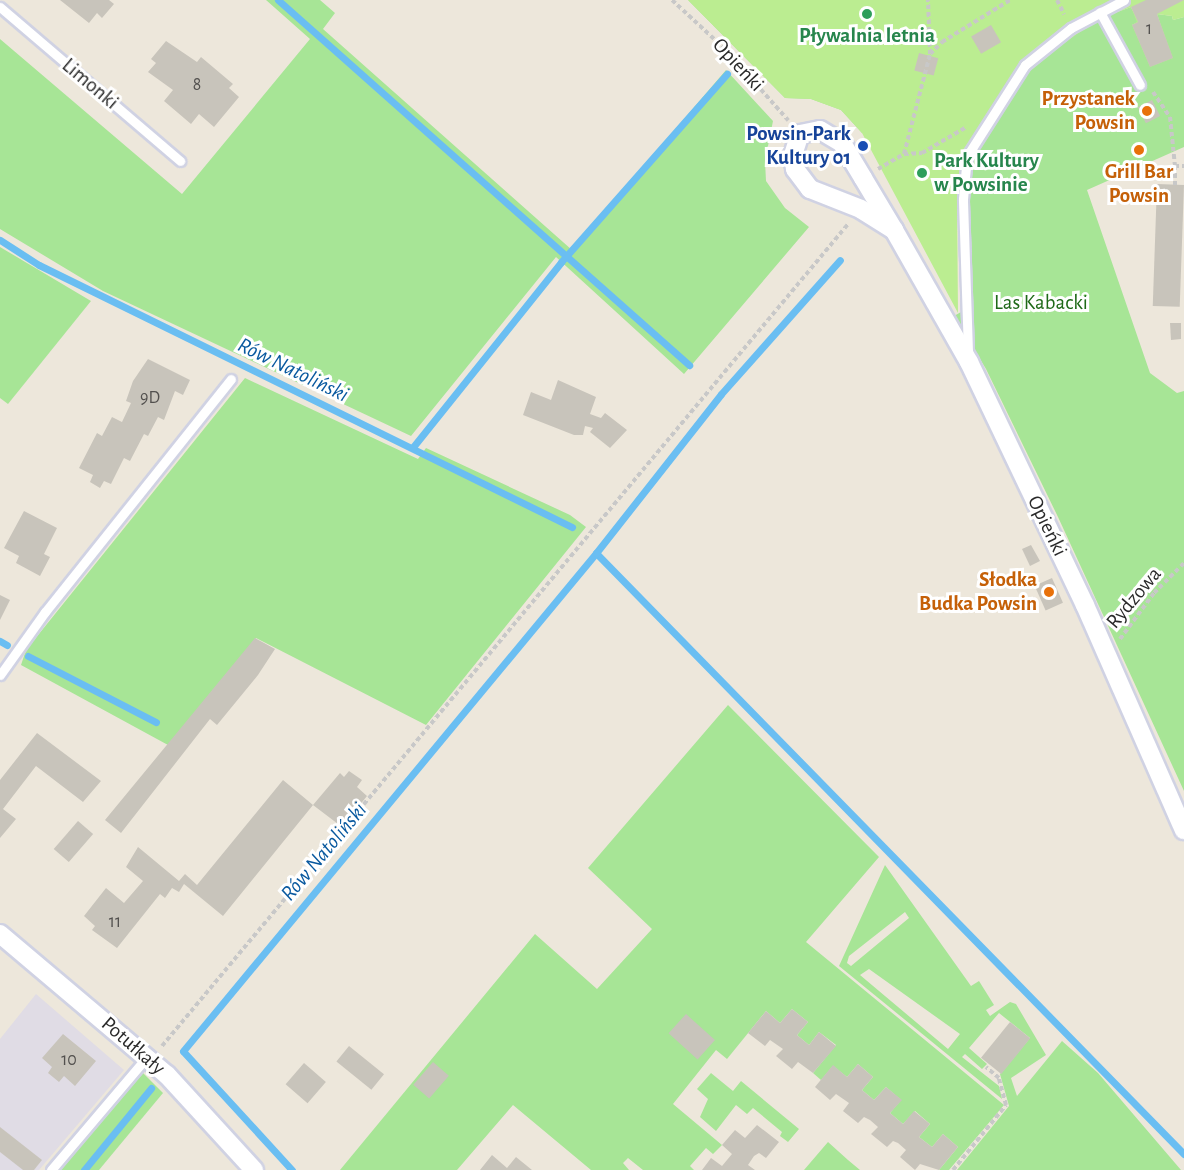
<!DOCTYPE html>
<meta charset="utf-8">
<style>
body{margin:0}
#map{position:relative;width:1184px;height:1170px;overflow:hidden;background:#ede7db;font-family:"Alegreya Sans",sans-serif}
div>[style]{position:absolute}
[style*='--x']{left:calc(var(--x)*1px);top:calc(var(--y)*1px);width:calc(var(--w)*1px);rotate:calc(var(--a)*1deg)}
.industrial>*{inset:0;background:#e0dce5}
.green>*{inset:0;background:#a7e596}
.pitch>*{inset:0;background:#bbed91}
.stream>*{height:7px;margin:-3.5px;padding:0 3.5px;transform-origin:3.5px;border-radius:3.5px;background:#6abef2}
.building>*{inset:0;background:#c8c4bb;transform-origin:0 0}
.path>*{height:4px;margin-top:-2px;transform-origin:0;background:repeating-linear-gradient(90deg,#c8c8c8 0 4.5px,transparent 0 7.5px)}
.roads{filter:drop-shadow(2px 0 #d0d2e3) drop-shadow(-2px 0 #d0d2e3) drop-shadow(0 2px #d0d2e3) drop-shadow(0 -2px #d0d2e3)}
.lane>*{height:9px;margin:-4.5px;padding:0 4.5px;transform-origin:4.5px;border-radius:4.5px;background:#fff}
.street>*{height:18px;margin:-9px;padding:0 9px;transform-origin:9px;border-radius:9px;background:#fff}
.dots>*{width:16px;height:16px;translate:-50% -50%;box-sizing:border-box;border:3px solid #fff;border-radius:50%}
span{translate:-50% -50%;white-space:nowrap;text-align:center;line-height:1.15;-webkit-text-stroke:6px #fff;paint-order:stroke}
.number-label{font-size:18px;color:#52504e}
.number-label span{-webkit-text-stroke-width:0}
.leisure-label{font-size:21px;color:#27864d;font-weight:700}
.left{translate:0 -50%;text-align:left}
.street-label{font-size:21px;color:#2a2a2a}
.food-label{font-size:21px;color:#c56008;font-weight:700}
.right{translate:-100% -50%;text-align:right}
.transit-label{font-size:21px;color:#164399;font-weight:700}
.park-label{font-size:21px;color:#1e6917}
.water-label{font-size:22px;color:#09599f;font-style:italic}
</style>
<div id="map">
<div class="industrial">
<i style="clip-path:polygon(36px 994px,124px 1070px,39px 1170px,0 1170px,0 1039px)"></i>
</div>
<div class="green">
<i style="clip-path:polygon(266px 0,320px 0,335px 13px,323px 29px,572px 250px,726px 70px,773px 121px,765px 161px,766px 181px,785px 208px,809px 227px,684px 374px,556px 257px,411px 436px,103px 291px,0 229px,0 39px,182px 194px,310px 39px)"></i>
<i style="clip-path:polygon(688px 0,1022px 59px,1040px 57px,1101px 18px,1131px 7px,1138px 22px,1132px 25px,1164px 35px,1157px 14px,1172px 16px,1173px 20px,1184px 17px,1184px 147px,1087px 190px,1150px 373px,1177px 393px,1184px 391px,1184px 791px,1058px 517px,986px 369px,954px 316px,961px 312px,957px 196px,964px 150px,988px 111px,862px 133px,841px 110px,811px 99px,785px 98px)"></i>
<i style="clip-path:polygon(0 247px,91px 301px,8px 404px,0 398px)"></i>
<i style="clip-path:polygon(245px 378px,418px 459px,426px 448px,570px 515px,586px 527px,426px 725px,256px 638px,168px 745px,21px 665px,26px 650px)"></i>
<i style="clip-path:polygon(728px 705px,879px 857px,806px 942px,1004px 1105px,949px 1170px,939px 1170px,958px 1147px,943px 1134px,932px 1147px,919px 1137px,930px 1124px,915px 1111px,903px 1124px,890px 1113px,901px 1100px,886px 1087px,874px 1100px,862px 1090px,873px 1077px,858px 1064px,847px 1077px,833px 1066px,821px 1080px,813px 1073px,836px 1045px,819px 1032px,809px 1045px,797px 1035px,808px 1022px,792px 1009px,780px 1023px,766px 1011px,727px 1059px,716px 1050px,673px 1104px,722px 1145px,713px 1154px,706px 1148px,690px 1166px,694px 1170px,643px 1170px,628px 1158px,623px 1163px,629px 1170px,591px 1170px,513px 1105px,457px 1170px,340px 1170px,535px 934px,597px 989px,652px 929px,588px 868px)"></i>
<i style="clip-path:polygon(evenodd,885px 865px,971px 986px,979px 981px,994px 1005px,986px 1010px,990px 1016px,1010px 1002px,1016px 1004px,1046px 1055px,1011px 1078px,1017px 1096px,1062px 1041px,1098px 1073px,1181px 1170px,957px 1170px,1009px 1106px,1000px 1074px,1030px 1038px,999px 1013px,969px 1048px,987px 1064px,982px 1069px,965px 1054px,962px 1057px,999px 1086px,1002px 1099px,839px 966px,885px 865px,905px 912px,909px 918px,851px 966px,847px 963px,849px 956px,905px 912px,885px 865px,869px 969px,960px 1034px,948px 1049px,860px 975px,869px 969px)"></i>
<i style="clip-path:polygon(141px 1071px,163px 1093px,99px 1170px,60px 1170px)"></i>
<i style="clip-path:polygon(711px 1073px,733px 1091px,741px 1081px,799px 1129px,788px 1142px,780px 1136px,782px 1132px,753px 1108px,747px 1114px,736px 1105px,716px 1131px,700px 1117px,708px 1099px,697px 1089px)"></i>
<i style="clip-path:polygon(828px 1142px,848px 1160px,860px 1170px,804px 1170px)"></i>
</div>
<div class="pitch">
<i style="clip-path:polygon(688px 0,1184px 0,1184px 17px,1173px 20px,1172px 16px,1157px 14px,1173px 58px,1150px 67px,1132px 25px,1137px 22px,1131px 7px,1101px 18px,1036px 62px,1022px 59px,964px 150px,957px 196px,958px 313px,862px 133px,841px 110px,811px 99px,785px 98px)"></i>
</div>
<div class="stream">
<i style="--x:278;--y:0;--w:550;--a:41.61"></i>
<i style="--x:0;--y:240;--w:46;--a:32.7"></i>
<i style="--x:39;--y:265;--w:594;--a:26.18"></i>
<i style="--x:413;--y:447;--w:237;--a:-51.3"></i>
<i style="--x:561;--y:262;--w:251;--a:-48.6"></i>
<i style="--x:596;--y:553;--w:841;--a:45.63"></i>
<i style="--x:0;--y:641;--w:8;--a:30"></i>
<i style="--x:28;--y:656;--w:144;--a:27.3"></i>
<i style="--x:84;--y:1170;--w:106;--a:-50.7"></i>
<i style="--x:292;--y:1170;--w:161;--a:-132.5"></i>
<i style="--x:183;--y:1051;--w:647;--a:-50.33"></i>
<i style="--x:596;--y:553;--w:202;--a:-51.8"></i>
<i style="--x:721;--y:394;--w:179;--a:-48.4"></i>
</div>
<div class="building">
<i style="clip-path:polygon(60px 0,109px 0,114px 4px,102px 18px,97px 13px,89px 23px)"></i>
<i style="clip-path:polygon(1146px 0,1184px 0,1157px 14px,1173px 58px,1150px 67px,1132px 25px,1138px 22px,1131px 7px)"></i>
<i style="left:991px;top:25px;width:20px;height:23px;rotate:60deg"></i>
<i style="clip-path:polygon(166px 41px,197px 62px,201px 57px,233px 84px,229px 88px,239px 97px,214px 127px,199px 114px,191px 124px,164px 101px,173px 90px,148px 72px,156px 63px,151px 59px)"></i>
<i style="left:919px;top:53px;width:20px;height:18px;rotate:15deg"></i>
<i style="left:1152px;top:100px;width:18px;height:16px;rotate:63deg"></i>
<i style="left:1157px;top:184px;width:27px;height:122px;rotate:2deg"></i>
<i style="clip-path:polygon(1170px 323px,1181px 323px,1181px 339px,1171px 340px)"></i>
<i style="clip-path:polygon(148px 359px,190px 380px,183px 395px,175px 391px,164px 420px,158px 417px,148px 436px,144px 434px,130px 461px,124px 458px,111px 484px,104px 481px,100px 488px,90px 482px,93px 475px,79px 468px,97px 433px,102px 436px,112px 417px,122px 422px,131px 403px,126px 401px,133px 381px)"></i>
<i style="clip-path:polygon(558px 380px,596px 397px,590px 414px,601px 418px,605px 413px,627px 430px,610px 448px,590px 432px,593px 428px,585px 426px,583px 435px,574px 435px,523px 415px,531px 392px,551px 400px)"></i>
<i style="clip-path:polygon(24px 511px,57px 528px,44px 554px,50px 557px,40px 576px,16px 563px,19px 556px,4px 548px)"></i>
<i style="clip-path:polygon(1031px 545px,1040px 561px,1030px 566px,1022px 549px)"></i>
<i style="left:1052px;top:578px;width:27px;height:19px;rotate:66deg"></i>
<i style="clip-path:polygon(0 595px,10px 600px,0 620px)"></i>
<i style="clip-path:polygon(255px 638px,275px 649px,258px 675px,217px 725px,210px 719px,121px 833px,105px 820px)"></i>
<i style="clip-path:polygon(37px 733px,101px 781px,83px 802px,36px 766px,3px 809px,16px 819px,0 838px,0 780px)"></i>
<i style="clip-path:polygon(349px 771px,362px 780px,357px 787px,367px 796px,342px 827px,313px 805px,340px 773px,344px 777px)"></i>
<i style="clip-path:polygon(283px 780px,313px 805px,223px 916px,184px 884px,179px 892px,172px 888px,165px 898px,160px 894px,117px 948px,92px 930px,95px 926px,84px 916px,106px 888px,124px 903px,143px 881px,126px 867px,138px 847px,179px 881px,185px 874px,197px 885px)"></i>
<i style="left:78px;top:821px;width:20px;height:37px;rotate:41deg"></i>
<i style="clip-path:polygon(792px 1009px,808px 1022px,797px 1035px,809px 1045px,819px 1032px,836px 1046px,813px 1073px,798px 1062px,792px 1069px,776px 1056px,783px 1049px,770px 1040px,765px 1046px,748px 1033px,766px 1011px,780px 1023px)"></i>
<i style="left:686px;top:1014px;width:39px;height:26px;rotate:42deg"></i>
<i style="left:1010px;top:1022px;width:26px;height:46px;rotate:39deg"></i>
<i style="clip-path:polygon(63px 1034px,96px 1061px,75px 1086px,64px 1076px,59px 1082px,48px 1073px,52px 1067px,42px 1058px)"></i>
<i style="left:349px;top:1046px;width:45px;height:20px;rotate:39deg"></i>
<i style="left:433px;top:1062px;width:21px;height:30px;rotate:41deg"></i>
<i style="left:304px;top:1063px;width:29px;height:28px;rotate:41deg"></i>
<i style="clip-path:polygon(858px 1064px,873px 1077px,862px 1090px,874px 1100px,886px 1087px,902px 1100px,890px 1113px,903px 1124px,914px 1111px,930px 1124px,919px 1137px,932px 1147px,943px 1134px,958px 1147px,939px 1170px,920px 1164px,915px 1170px,900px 1157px,906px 1150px,898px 1143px,893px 1141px,887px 1147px,871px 1134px,878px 1127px,870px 1120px,864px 1117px,858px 1123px,843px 1111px,849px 1103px,836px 1094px,830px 1100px,815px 1087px,833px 1065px,847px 1077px)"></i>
<i style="clip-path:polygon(757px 1125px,779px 1142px,766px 1158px,759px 1153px,754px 1156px,748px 1165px,755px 1170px,702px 1170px,711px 1158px,722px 1166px,732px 1154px,722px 1145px,735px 1130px,745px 1138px)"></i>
<i style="clip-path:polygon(0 1127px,42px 1160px,34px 1170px,23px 1170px,0 1152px)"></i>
<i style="clip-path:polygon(492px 1155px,507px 1168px,516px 1157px,532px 1170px,480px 1170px)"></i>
</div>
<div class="path">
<i style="--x:672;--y:0;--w:74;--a:42.8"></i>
<i style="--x:726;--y:50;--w:94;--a:48.5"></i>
<i style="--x:1057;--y:0;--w:16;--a:63"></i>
<i style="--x:930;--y:54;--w:17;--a:-45"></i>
<i style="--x:942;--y:42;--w:80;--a:-31.7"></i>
<i style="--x:1153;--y:92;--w:30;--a:56"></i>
<i style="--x:1170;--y:117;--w:49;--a:84.2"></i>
<i style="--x:904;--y:154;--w:103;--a:-75.4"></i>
<i style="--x:930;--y:54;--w:54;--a:-92.1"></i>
<i style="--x:878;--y:169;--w:30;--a:-30"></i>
<i style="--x:904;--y:154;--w:18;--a:-3"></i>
<i style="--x:922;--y:153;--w:50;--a:-30.2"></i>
<i style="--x:1175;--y:185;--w:19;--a:-90"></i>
<i style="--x:1175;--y:166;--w:9;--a:0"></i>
<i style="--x:1120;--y:639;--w:57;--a:-53.5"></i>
<i style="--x:1154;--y:593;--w:42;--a:-45"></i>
<i style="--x:162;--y:1046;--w:1072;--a:-50.15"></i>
<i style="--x:953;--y:1170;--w:84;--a:-50.8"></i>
<i style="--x:1006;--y:1105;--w:28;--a:-105"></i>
<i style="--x:999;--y:1078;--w:17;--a:-140"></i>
</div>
<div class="roads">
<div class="lane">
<i style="--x:0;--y:7;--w:237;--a:40.5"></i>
<i style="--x:1100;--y:12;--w:83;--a:61.3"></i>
<i style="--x:968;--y:352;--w:153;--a:-91.9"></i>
<i style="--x:963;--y:199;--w:43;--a:-84.7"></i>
<i style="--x:967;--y:156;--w:108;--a:-57.5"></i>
<i style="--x:1025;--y:65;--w:59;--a:-38.8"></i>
<i style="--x:1071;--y:28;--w:60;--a:-27.8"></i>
<i style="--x:0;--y:675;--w:77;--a:-54.5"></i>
<i style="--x:45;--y:612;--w:298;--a:-51.4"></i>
<i style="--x:51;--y:1170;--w:148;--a:-49.7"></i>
</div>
<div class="street">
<i style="--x:894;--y:230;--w:39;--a:-148"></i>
<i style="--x:861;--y:209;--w:55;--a:-158.6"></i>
<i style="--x:810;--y:189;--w:25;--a:-127"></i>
<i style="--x:795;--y:169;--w:14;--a:-98"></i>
<i style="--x:793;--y:155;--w:22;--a:-72"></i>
<i style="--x:800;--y:134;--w:20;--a:-11"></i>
<i style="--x:820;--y:130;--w:26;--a:31"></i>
<i style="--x:842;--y:143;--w:41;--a:59"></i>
<i style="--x:863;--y:178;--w:61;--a:59.2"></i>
<i style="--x:894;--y:230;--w:152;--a:60.4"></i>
<i style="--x:969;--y:362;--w:269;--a:64.5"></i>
<i style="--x:1085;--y:605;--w:246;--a:66.3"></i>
<i style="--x:0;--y:934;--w:219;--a:40.2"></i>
<i style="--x:167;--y:1075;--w:129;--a:47.5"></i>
</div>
</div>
<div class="dots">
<i style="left:867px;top:14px;background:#2e9e5b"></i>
<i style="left:1147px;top:111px;background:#e8710a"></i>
<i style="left:863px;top:146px;background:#1a4fb4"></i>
<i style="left:1139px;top:150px;background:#e8710a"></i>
<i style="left:922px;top:173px;background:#2e9e5b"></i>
<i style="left:1049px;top:592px;background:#e8710a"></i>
</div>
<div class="number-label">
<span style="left:1149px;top:29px">1</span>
<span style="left:197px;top:85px">8</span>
<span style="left:150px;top:398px">9D</span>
<span style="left:115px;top:922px">11</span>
<span style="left:69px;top:1060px">10</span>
</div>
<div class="leisure-label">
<span style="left:867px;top:36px">Pływalnia letnia</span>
<span class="left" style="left:934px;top:173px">Park Kultury<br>w Powsinie</span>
</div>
<div class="street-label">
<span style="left:738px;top:65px;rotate:47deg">Opieńki</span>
<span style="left:90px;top:84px;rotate:40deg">Limonki</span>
<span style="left:1047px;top:526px;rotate:64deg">Opieńki</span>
<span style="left:1134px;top:598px;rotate:-50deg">Rydzowa</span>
<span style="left:133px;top:1046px;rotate:41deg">Potułkały</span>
</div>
<div class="food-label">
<span class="right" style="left:1135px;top:111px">Przystanek<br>Powsin</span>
<span style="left:1139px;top:184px">Grill Bar<br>Powsin</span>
<span class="right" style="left:1037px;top:592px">Słodka<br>Budka Powsin</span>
</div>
<div class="transit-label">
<span class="right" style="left:851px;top:146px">Powsin-Park<br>Kultury 01</span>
</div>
<div class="park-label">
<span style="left:1041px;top:303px">Las Kabacki</span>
</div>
<div class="water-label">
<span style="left:293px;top:370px;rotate:26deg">Rów Natoliński</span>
<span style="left:324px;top:852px;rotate:-50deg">Rów Natoliński</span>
</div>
</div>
